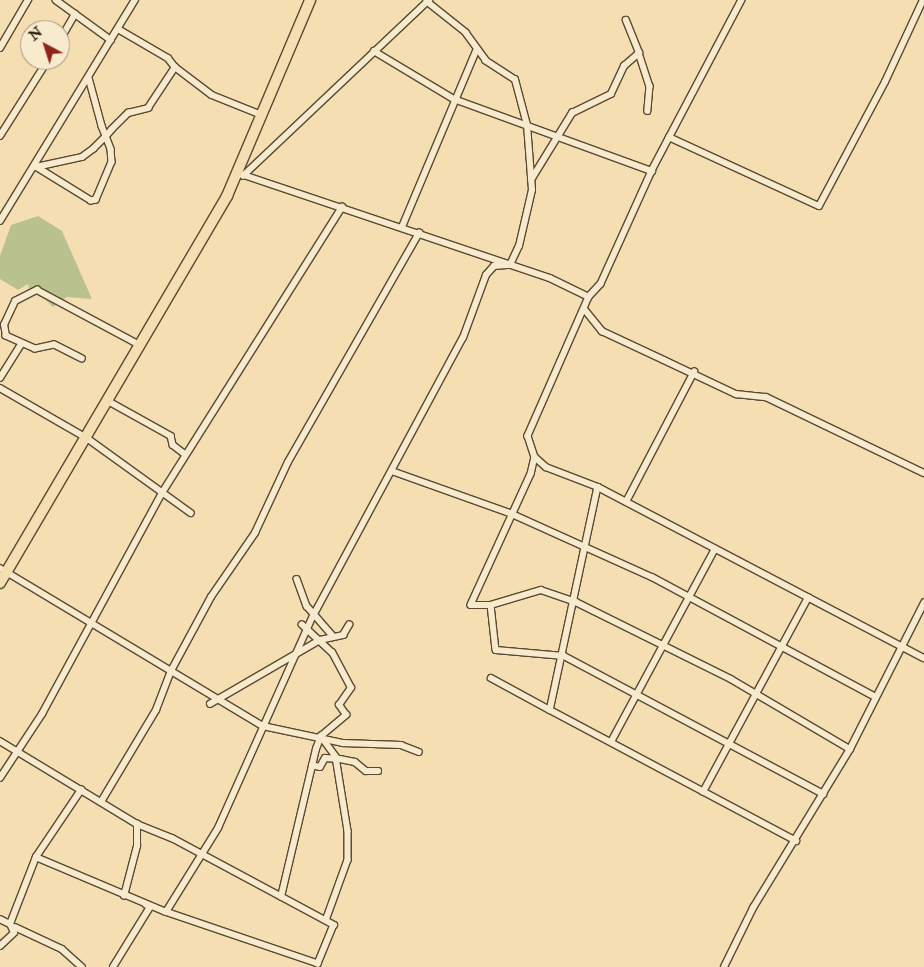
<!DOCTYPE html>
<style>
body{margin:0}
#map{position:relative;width:924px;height:967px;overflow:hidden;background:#f4deb2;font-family:"IM FELL Double Pica",serif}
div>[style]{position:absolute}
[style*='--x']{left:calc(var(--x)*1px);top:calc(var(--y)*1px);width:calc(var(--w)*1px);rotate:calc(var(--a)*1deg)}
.green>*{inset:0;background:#b9c28e}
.roads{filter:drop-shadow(1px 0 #594932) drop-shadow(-1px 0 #594932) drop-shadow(0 1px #594932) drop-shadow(0 -1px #594932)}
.street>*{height:5.5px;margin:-2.75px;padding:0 2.75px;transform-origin:2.75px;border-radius:2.75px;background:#f8eacd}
.highway>*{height:10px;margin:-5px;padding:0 5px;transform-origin:5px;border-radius:5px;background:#f4deb2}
span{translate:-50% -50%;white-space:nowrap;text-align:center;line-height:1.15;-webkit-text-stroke:5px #f8eacd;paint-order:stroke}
.north{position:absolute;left:20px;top:20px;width:50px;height:50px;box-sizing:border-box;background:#f8eacd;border:1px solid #a4967e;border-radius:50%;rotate:320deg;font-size:14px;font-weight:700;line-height:20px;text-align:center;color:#251707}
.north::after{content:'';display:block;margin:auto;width:18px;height:22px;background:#8f2418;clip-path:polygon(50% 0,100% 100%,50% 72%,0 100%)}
</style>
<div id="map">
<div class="green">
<i style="clip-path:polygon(38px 216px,62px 231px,92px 299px,67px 297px,53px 307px,40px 294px,30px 293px,28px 284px,18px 290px,0 279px,0 256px,11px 225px)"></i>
</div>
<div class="roads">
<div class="street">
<i style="--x:56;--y:0;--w:68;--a:36"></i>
<i style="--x:742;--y:0;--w:193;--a:117.8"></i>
<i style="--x:652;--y:171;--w:124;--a:114.3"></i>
<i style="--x:601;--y:284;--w:18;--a:133"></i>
<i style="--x:589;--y:297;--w:152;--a:113.7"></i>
<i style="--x:528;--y:436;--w:22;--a:72"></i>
<i style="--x:535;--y:457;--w:17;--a:103"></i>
<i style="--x:531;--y:474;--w:144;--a:114.6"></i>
<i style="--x:471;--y:605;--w:20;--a:0"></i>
<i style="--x:491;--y:605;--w:52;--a:-16.7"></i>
<i style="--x:541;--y:590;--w:37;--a:19"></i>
<i style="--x:576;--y:602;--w:173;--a:26.4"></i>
<i style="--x:731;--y:679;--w:138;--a:30.5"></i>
<i style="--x:118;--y:29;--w:58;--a:30.1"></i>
<i style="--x:168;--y:58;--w:11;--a:52"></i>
<i style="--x:60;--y:40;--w:30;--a:-60"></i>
<i style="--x:0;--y:48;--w:56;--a:-59.7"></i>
<i style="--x:374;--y:51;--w:93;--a:31"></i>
<i style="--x:454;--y:99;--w:211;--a:20"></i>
<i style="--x:639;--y:53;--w:35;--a:72"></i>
<i style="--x:650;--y:86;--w:25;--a:95"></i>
<i style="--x:89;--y:78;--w:50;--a:74.8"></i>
<i style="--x:102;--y:126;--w:11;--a:68"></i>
<i style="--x:106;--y:136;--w:14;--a:69"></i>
<i style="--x:111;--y:149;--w:13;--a:86"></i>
<i style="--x:112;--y:162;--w:41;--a:112.8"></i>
<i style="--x:96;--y:200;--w:5;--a:169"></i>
<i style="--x:91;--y:201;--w:65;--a:-148.3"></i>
<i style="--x:36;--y:167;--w:47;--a:-12.3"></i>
<i style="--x:82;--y:157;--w:14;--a:-36"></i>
<i style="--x:93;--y:149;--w:18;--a:-45"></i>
<i style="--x:106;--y:136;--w:9;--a:-49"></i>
<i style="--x:112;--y:129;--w:23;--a:-45"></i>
<i style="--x:128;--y:113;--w:21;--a:-14"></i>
<i style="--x:148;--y:108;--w:49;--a:-56.6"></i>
<i style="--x:175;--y:67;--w:46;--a:37.1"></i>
<i style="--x:212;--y:95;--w:54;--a:21.8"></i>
<i style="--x:0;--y:136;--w:90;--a:-57.7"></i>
<i style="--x:669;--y:137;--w:165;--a:24.7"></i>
<i style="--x:819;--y:206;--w:140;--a:-62"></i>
<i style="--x:885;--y:82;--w:90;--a:-65.1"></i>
<i style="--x:238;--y:173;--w:329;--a:18.6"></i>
<i style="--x:550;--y:278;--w:43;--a:26"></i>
<i style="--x:243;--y:176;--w:256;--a:-43.4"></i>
<i style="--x:531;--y:180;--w:79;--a:-58.5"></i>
<i style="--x:572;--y:113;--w:43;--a:-26"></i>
<i style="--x:611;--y:94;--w:31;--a:-65"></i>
<i style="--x:624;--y:66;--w:20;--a:-41"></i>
<i style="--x:639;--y:53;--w:35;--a:-112"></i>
<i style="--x:0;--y:221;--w:259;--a:-58.6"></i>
<i style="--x:402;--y:227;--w:191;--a:-67.2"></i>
<i style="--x:586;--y:311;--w:26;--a:51"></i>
<i style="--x:602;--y:331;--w:68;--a:25.1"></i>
<i style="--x:664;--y:360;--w:80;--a:25.3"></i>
<i style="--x:736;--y:394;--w:30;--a:6"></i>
<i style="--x:766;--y:397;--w:175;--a:25.7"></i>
<i style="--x:82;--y:359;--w:31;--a:-153"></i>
<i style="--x:54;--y:345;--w:19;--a:168"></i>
<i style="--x:35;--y:349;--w:32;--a:-156"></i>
<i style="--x:6;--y:336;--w:11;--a:-100"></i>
<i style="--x:4;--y:325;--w:26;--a:-65"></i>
<i style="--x:15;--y:301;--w:25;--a:-27"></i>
<i style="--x:37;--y:290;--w:117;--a:28.1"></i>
<i style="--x:0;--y:378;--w:40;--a:-58"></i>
<i style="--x:0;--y:388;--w:100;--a:29.9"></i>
<i style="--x:87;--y:438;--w:128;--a:35.8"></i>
<i style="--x:108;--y:401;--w:72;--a:29.1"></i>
<i style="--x:171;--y:436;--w:9;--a:77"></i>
<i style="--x:173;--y:445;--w:15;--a:37"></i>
<i style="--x:535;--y:457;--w:15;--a:42"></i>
<i style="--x:546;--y:467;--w:56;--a:21"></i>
<i style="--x:598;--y:487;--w:368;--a:27.7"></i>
<i style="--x:392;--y:471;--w:125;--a:19.6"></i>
<i style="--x:510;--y:513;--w:156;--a:24.3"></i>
<i style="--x:652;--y:577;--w:254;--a:28.2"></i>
<i style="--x:598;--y:487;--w:228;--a:102.1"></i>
<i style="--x:550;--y:710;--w:279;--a:28"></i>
<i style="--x:626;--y:502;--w:147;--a:-62.4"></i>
<i style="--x:0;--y:568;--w:307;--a:31"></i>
<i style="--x:263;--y:726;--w:82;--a:12"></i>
<i style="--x:343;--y:743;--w:58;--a:2"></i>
<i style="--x:401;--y:745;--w:19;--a:21"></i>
<i style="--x:297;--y:579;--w:29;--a:70"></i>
<i style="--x:307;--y:606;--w:38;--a:49"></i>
<i style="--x:491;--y:605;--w:45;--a:83.7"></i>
<i style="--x:496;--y:650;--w:68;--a:5"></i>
<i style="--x:564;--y:656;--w:294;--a:28"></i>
<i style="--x:491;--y:678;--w:67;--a:28.5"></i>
<i style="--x:210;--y:704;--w:127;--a:-30.2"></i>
<i style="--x:320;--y:640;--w:24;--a:-12"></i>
<i style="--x:343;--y:635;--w:12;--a:-59"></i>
<i style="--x:321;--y:736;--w:26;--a:54"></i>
<i style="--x:336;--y:757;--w:75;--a:80.8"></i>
<i style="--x:348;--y:831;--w:29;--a:90"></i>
<i style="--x:348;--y:860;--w:62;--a:109.9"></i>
<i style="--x:0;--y:741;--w:160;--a:31.2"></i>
<i style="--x:137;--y:824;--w:38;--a:22"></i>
<i style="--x:172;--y:838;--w:184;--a:28.2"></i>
<i style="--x:334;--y:925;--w:42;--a:112.3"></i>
<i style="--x:318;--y:964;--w:162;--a:-161.2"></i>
<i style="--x:611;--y:742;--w:219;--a:-61.7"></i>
<i style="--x:312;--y:765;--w:8;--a:14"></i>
<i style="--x:320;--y:767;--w:10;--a:-61"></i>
<i style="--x:325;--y:758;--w:15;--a:4"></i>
<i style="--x:340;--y:759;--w:15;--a:11"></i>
<i style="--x:355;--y:762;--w:14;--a:39"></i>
<i style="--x:366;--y:771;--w:12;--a:0"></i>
<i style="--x:0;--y:778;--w:77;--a:-56.7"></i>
<i style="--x:42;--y:714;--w:251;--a:-61.5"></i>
<i style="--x:162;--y:493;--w:338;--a:-57.8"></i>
<i style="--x:703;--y:792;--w:221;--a:-61.6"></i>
<i style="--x:101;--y:802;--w:107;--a:-59.1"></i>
<i style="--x:156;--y:710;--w:42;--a:-69"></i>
<i style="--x:171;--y:671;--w:84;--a:-61.6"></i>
<i style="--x:211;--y:597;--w:78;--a:-55.5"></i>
<i style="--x:255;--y:533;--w:78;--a:-65.1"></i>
<i style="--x:288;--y:462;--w:264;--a:-60.2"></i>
<i style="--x:36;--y:857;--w:141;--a:22.9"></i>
<i style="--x:166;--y:912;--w:99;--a:-58.2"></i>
<i style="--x:218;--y:828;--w:232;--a:-65.9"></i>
<i style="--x:313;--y:616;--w:316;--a:-61.7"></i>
<i style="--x:463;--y:338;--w:67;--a:-69.9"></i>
<i style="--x:486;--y:275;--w:12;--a:-48"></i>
<i style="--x:494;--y:266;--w:16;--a:-4"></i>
<i style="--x:510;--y:265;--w:21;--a:-65"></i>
<i style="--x:519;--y:246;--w:57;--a:-76.9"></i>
<i style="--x:532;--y:190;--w:65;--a:-94.4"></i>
<i style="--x:527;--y:125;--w:47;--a:-104.9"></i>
<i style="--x:515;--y:80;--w:35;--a:-147"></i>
<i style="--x:486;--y:61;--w:34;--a:-126"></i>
<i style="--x:466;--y:33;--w:50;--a:-141.5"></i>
<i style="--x:124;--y:896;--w:52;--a:-75.4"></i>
<i style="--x:137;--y:846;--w:22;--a:-90"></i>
<i style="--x:281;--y:897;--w:152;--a:-76.7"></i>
<i style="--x:316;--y:749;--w:14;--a:-69"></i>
<i style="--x:321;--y:736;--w:33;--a:-40"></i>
<i style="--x:346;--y:715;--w:12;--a:-125"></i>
<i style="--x:339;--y:705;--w:21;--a:-55"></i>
<i style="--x:351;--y:688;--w:40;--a:-118"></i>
<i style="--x:332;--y:653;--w:41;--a:-137"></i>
<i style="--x:0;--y:919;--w:11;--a:27"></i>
<i style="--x:15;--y:927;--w:52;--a:25.1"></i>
<i style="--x:62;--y:949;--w:27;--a:42"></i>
<i style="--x:0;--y:946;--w:19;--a:-43"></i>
<i style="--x:14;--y:933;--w:10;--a:-114"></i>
<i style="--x:10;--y:924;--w:72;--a:-68.8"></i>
<i style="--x:36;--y:857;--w:81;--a:-56.1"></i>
<i style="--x:113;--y:967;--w:70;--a:-58.3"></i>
<i style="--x:150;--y:907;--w:4;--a:-153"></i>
<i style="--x:724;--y:967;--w:66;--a:-63.8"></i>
<i style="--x:753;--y:908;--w:186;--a:-58.6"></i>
<i style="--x:850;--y:749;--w:164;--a:-63.1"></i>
</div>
<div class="highway">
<i style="--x:0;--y:583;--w:449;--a:-59.6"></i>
<i style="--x:227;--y:196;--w:213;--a:-67"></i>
</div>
</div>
<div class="north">N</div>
</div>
